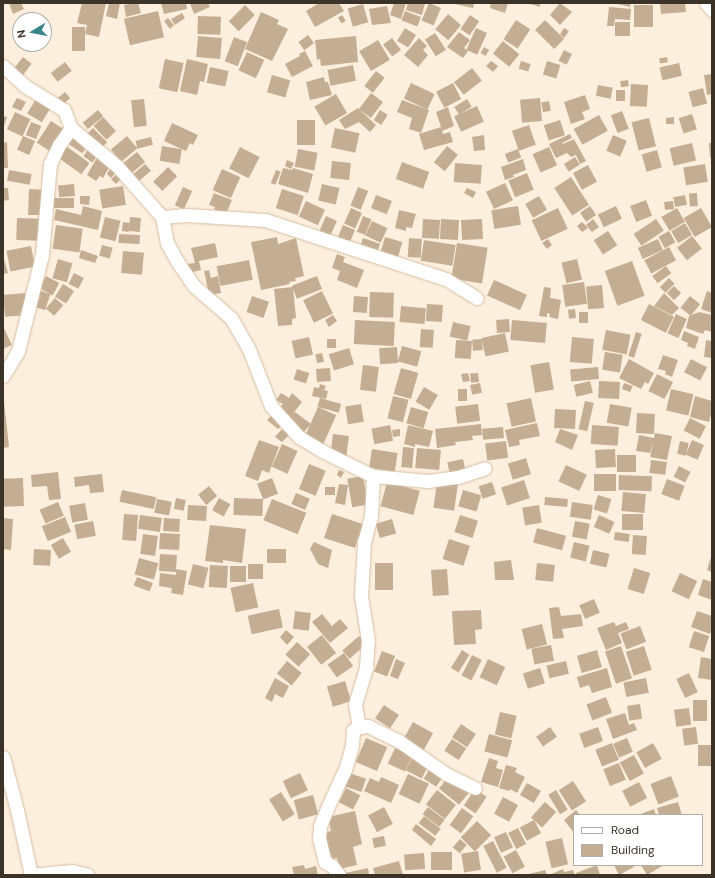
<!DOCTYPE html>
<style>
body{margin:0}
#map{position:relative;width:715px;height:878px;overflow:hidden;background:#fdefde;font-family:"DM Sans",sans-serif}
div>[style]{position:absolute}
[style*='--x']{left:calc(var(--x)*1px);top:calc(var(--y)*1px);width:calc(var(--w)*1px);rotate:calc(var(--a)*1deg)}
.building>*{inset:0;background:#c4ae93;transform-origin:0 0}
.roads{filter:drop-shadow(0 0 1px #d4bea3) drop-shadow(0 0 1px #d4bea3)}
.street>*{height:13px;margin:-6.5px;padding:0 6.5px;transform-origin:6.5px;border-radius:6.5px;background:#fff}
span{translate:-50% -50%;white-space:nowrap;text-align:center;line-height:1.15;-webkit-text-stroke:3.5px #fff;paint-order:stroke}
.frame{position:absolute;inset:0;border:4px solid #3c3328;pointer-events:none}
.legend{position:absolute;left:573px;top:814px;width:130px;height:52px;box-sizing:border-box;background:#fff;border:1px solid #b1ada9;margin:0;padding:5px 7px;list-style:none;font-size:12px;color:#3c3328}
.legend li{display:flex;align-items:center;gap:8px;height:20px}
.legend b{width:20px;border:1px solid #b1ada9}
.north{position:absolute;left:12px;top:12px;width:40px;height:40px;box-sizing:border-box;background:#fff;border:1px solid #b1ada9;border-radius:50%;rotate:260deg;font-size:11px;font-weight:700;line-height:16px;text-align:center;color:#3c3328}
.north::after{content:'';display:block;margin:auto;width:14px;height:18px;background:#3c848b;clip-path:polygon(50% 0,100% 100%,50% 72%,0 100%)}
</style>
<div id="map">
<div class="building">
<i style="clip-path:polygon(9px 3px,21px 3px,24px 9px,13px 14px)"></i>
<i style="clip-path:polygon(82px 3px,106px 3px,99px 37px,85px 34px,87px 25px,77px 23px)"></i>
<i style="clip-path:polygon(109px 3px,120px 3px,117px 19px,106px 16px)"></i>
<i style="clip-path:polygon(134px 3px,138px 3px,141px 13px,126px 17px,124px 5px)"></i>
<i style="clip-path:polygon(161px 3px,186px 3px,187px 9px,164px 14px)"></i>
<i style="clip-path:polygon(190px 3px,208px 3px,210px 7px,194px 14px)"></i>
<i style="clip-path:polygon(319px 3px,339px 3px,344px 11px,315px 27px,306px 11px)"></i>
<i style="clip-path:polygon(394px 3px,406px 3px,401px 19px,390px 15px)"></i>
<i style="clip-path:polygon(408px 3px,425px 3px,422px 15px,406px 10px)"></i>
<i style="left:429px;top:3px;width:13px;height:19px;rotate:23deg"></i>
<i style="clip-path:polygon(450px 3px,474px 3px,473px 8px)"></i>
<i style="clip-path:polygon(491px 3px,508px 3px,505px 13px,490px 8px)"></i>
<i style="clip-path:polygon(527px 3px,540px 3px,540px 7px)"></i>
<i style="clip-path:polygon(560px 3px,572px 12px,560px 25px,550px 15px)"></i>
<i style="clip-path:polygon(613px 3px,631px 3px,630px 7px)"></i>
<i style="clip-path:polygon(660px 3px,685px 3px,686px 12px,661px 14px)"></i>
<i style="left:363px;top:4px;width:19px;height:16px;rotate:74deg"></i>
<i style="left:245px;top:5px;width:14px;height:23px;rotate:45deg"></i>
<i style="left:634px;top:5px;width:19px;height:22px"></i>
<i style="clip-path:polygon(387px 6px,391px 23px,372px 25px,369px 9px)"></i>
<i style="clip-path:polygon(609px 7px,631px 9px,630px 20px,615px 19px,614px 26px,607px 26px)"></i>
<i style="left:158px;top:11px;width:27px;height:35px;rotate:77deg"></i>
<i style="left:405px;top:11px;width:17px;height:10px;rotate:21deg"></i>
<i style="clip-path:polygon(261px 12px,279px 20px,277px 24px,288px 29px,272px 61px,245px 49px)"></i>
<i style="clip-path:polygon(182px 13px,185px 18px,175px 25px,171px 19px)"></i>
<i style="left:448px;top:14px;width:17px;height:20px;rotate:40deg"></i>
<i style="left:342px;top:15px;width:7px;height:5px;rotate:56deg"></i>
<i style="left:470px;top:15px;width:11px;height:17px;rotate:34deg"></i>
<i style="left:198px;top:16px;width:23px;height:18px;rotate:2deg"></i>
<i style="clip-path:polygon(168px 18px,174px 25px,170px 29px,164px 21px)"></i>
<i style="left:516px;top:20px;width:17px;height:23px;rotate:33deg"></i>
<i style="left:545px;top:20px;width:27px;height:14px;rotate:45deg"></i>
<i style="left:615px;top:22px;width:15px;height:14px"></i>
<i style="left:72px;top:27px;width:13px;height:24px"></i>
<i style="left:405px;top:28px;width:13px;height:15px;rotate:32deg"></i>
<i style="left:476px;top:28px;width:12px;height:24px;rotate:24deg"></i>
<i style="clip-path:polygon(564px 28px,569px 31px,564px 38px,560px 34px)"></i>
<i style="clip-path:polygon(459px 32px,470px 40px,464px 48px,468px 51px,463px 58px,447px 47px)"></i>
<i style="left:435px;top:33px;width:20px;height:12px;rotate:57deg"></i>
<i style="left:308px;top:35px;width:10px;height:12px;rotate:53deg"></i>
<i style="left:198px;top:36px;width:24px;height:21px;rotate:5deg"></i>
<i style="clip-path:polygon(356px 36px,358px 62px,321px 66px,320px 59px,317px 60px,315px 40px)"></i>
<i style="left:234px;top:37px;width:14px;height:26px;rotate:21deg"></i>
<i style="left:392px;top:38px;width:15px;height:11px;rotate:53deg"></i>
<i style="clip-path:polygon(419px 38px,427px 46px,423px 50px,428px 55px,418px 67px,404px 55px)"></i>
<i style="left:378px;top:40px;width:23px;height:22px;rotate:59deg"></i>
<i style="left:503px;top:41px;width:21px;height:16px;rotate:39deg"></i>
<i style="left:484px;top:47px;width:6px;height:7px;rotate:31deg"></i>
<i style="left:564px;top:50px;width:9px;height:12px;rotate:27deg"></i>
<i style="clip-path:polygon(305px 51px,313px 66px,292px 77px,285px 64px,300px 56px,299px 54px)"></i>
<i style="left:247px;top:52px;width:19px;height:20px;rotate:25deg"></i>
<i style="left:23px;top:57px;width:11px;height:16px;rotate:38deg"></i>
<i style="left:667px;top:57px;width:5px;height:8px;rotate:79deg"></i>
<i style="left:165px;top:59px;width:19px;height:30px;rotate:12deg"></i>
<i style="clip-path:polygon(187px 59px,208px 64px,204px 82px,200px 81px,197px 95px,180px 91px)"></i>
<i style="clip-path:polygon(491px 61px,498px 66px,493px 72px,486px 66px)"></i>
<i style="left:521px;top:61px;width:10px;height:8px;rotate:17deg"></i>
<i style="left:547px;top:61px;width:14px;height:14px;rotate:17deg"></i>
<i style="left:65px;top:62px;width:11px;height:18px;rotate:52deg"></i>
<i style="left:679px;top:63px;width:13px;height:20px;rotate:77deg"></i>
<i style="left:353px;top:65px;width:16px;height:26px;rotate:79deg"></i>
<i style="left:210px;top:67px;width:19px;height:16px;rotate:12deg"></i>
<i style="left:472px;top:68px;width:16px;height:23px;rotate:52deg"></i>
<i style="left:376px;top:71px;width:11px;height:19px;rotate:38deg"></i>
<i style="clip-path:polygon(712px 74px,712px 94px,707px 95px,704px 75px)"></i>
<i style="left:272px;top:75px;width:19px;height:18px;rotate:16deg"></i>
<i style="clip-path:polygon(324px 77px,325px 82px,328px 82px,332px 95px,310px 100px,306px 82px)"></i>
<i style="left:628px;top:80px;width:6px;height:8px;rotate:81deg"></i>
<i style="left:411px;top:83px;width:26px;height:17px;rotate:25deg"></i>
<i style="left:453px;top:83px;width:18px;height:19px;rotate:63deg"></i>
<i style="left:631px;top:84px;width:17px;height:22px;rotate:3deg"></i>
<i style="left:598px;top:85px;width:15px;height:11px;rotate:11deg"></i>
<i style="left:703px;top:88px;width:16px;height:15px;rotate:75deg"></i>
<i style="left:616px;top:90px;width:9px;height:11px"></i>
<i style="left:65px;top:92px;width:8px;height:9px;rotate:50deg"></i>
<i style="left:371px;top:93px;width:15px;height:20px;rotate:37deg"></i>
<i style="left:336px;top:94px;width:22px;height:25px;rotate:60deg"></i>
<i style="clip-path:polygon(585px 95px,590px 109px,582px 112px,585px 119px,571px 124px,564px 102px)"></i>
<i style="clip-path:polygon(17px 98px,26px 102px,21px 111px,12px 107px)"></i>
<i style="left:540px;top:98px;width:23px;height:20px;rotate:85deg"></i>
<i style="left:36px;top:99px;width:17px;height:17px;rotate:31deg"></i>
<i style="left:144px;top:99px;width:27px;height:13px;rotate:84deg"></i>
<i style="left:467px;top:99px;width:9px;height:15px;rotate:58deg"></i>
<i style="clip-path:polygon(402px 100px,429px 110px,421px 133px,409px 129px,412px 118px,397px 112px)"></i>
<i style="left:549px;top:101px;width:10px;height:8px;rotate:79deg"></i>
<i style="left:477px;top:106px;width:17px;height:25px;rotate:66deg"></i>
<i style="clip-path:polygon(448px 107px,454px 126px,442px 131px,443px 134px,450px 132px,453px 142px,424px 150px,419px 134px,441px 127px,436px 112px)"></i>
<i style="clip-path:polygon(358px 108px,376px 125px,370px 132px,359px 122px,345px 129px,339px 120px)"></i>
<i style="left:98px;top:110px;width:8px;height:20px;rotate:50deg"></i>
<i style="left:380px;top:110px;width:9px;height:12px;rotate:32deg"></i>
<i style="left:622px;top:111px;width:19px;height:12px;rotate:69deg"></i>
<i style="left:15px;top:112px;width:17px;height:19px;rotate:25deg"></i>
<i style="left:692px;top:114px;width:16px;height:14px;rotate:72deg"></i>
<i style="left:599px;top:115px;width:18px;height:29px;rotate:61deg"></i>
<i style="clip-path:polygon(3px 116px,7px 117px,3px 129px)"></i>
<i style="left:103px;top:117px;width:19px;height:13px;rotate:47deg"></i>
<i style="clip-path:polygon(674px 117px,674px 124px,666px 124px,666px 118px)"></i>
<i style="left:649px;top:118px;width:29px;height:18px;rotate:76deg"></i>
<i style="left:297px;top:120px;width:18px;height:25px"></i>
<i style="left:560px;top:120px;width:16px;height:17px;rotate:72deg"></i>
<i style="left:51px;top:121px;width:17px;height:26px;rotate:33deg"></i>
<i style="left:31px;top:122px;width:11px;height:14px;rotate:22deg"></i>
<i style="clip-path:polygon(172px 123px,198px 135px,193px 145px,190px 143px,186px 151px,164px 141px)"></i>
<i style="left:529px;top:125px;width:21px;height:18px;rotate:71deg"></i>
<i style="left:93px;top:128px;width:20px;height:8px;rotate:45deg"></i>
<i style="left:335px;top:128px;width:25px;height:20px;rotate:12deg"></i>
<i style="clip-path:polygon(570px 134px,572px 138px,562px 143px,563px 144px,574px 139px,586px 161px,580px 164px,576px 155px,571px 157px,567px 153px,556px 158px,549px 144px)"></i>
<i style="left:73px;top:135px;width:18px;height:10px;rotate:34deg"></i>
<i style="clip-path:polygon(484px 135px,485px 150px,474px 151px,472px 137px)"></i>
<i style="left:613px;top:135px;width:15px;height:17px;rotate:23deg"></i>
<i style="left:23px;top:136px;width:13px;height:15px;rotate:23deg"></i>
<i style="left:127px;top:136px;width:16px;height:21px;rotate:50deg"></i>
<i style="left:151px;top:137px;width:8px;height:16px;rotate:76deg"></i>
<i style="clip-path:polygon(7px 142px,8px 168px,3px 168px,3px 143px)"></i>
<i style="left:692px;top:143px;width:18px;height:23px;rotate:77deg"></i>
<i style="clip-path:polygon(709px 143px,712px 143px,712px 158px,710px 158px)"></i>
<i style="left:66px;top:146px;width:29px;height:14px;rotate:36deg"></i>
<i style="left:162px;top:146px;width:20px;height:15px;rotate:9deg"></i>
<i style="left:447px;top:146px;width:14px;height:21px;rotate:39deg"></i>
<i style="left:240px;top:147px;width:22px;height:24px;rotate:27deg"></i>
<i style="left:549px;top:147px;width:20px;height:18px;rotate:66deg"></i>
<i style="left:89px;top:148px;width:11px;height:10px;rotate:34deg"></i>
<i style="left:298px;top:149px;width:20px;height:18px;rotate:11deg"></i>
<i style="left:518px;top:149px;width:9px;height:14px;rotate:69deg"></i>
<i style="left:657px;top:150px;width:18px;height:16px;rotate:74deg"></i>
<i style="left:137px;top:152px;width:13px;height:20px;rotate:51deg"></i>
<i style="clip-path:polygon(98px 156px,111px 164px,103px 178px,100px 176px,96px 181px,87px 175px)"></i>
<i style="left:575px;top:157px;width:9px;height:13px;rotate:58deg"></i>
<i style="clip-path:polygon(523px 159px,526px 170px,513px 175px,514px 177px,505px 180px,501px 167px)"></i>
<i style="clip-path:polygon(287px 160px,294px 163px,291px 169px,285px 166px)"></i>
<i style="left:332px;top:161px;width:19px;height:17px;rotate:6deg"></i>
<i style="left:402px;top:162px;width:29px;height:18px;rotate:20deg"></i>
<i style="left:455px;top:163px;width:27px;height:19px;rotate:4deg"></i>
<i style="left:145px;top:164px;width:9px;height:18px;rotate:49deg"></i>
<i style="left:705px;top:164px;width:18px;height:22px;rotate:81deg"></i>
<i style="left:588px;top:165px;width:19px;height:17px;rotate:62deg"></i>
<i style="clip-path:polygon(112px 166px,117px 171px,111px 178px,107px 174px)"></i>
<i style="left:168px;top:167px;width:13px;height:21px;rotate:45deg"></i>
<i style="clip-path:polygon(283px 168px,292px 170px,293px 168px,313px 174px,308px 193px,278px 184px)"></i>
<i style="left:222px;top:169px;width:20px;height:23px;rotate:24deg"></i>
<i style="left:9px;top:170px;width:23px;height:11px;rotate:10deg"></i>
<i style="left:276px;top:170px;width:5px;height:14px;rotate:22deg"></i>
<i style="left:527px;top:173px;width:18px;height:20px;rotate:68deg"></i>
<i style="clip-path:polygon(117px 174px,121px 179px,116px 184px,111px 179px)"></i>
<i style="left:571px;top:177px;width:33px;height:20px;rotate:57deg"></i>
<i style="left:505px;top:183px;width:19px;height:21px;rotate:65deg"></i>
<i style="left:74px;top:184px;width:12px;height:16px;rotate:85deg"></i>
<i style="left:322px;top:184px;width:18px;height:17px;rotate:13deg"></i>
<i style="left:123px;top:186px;width:19px;height:24px;rotate:81deg"></i>
<i style="left:183px;top:187px;width:10px;height:20px;rotate:24deg"></i>
<i style="left:358px;top:187px;width:11px;height:20px;rotate:22deg"></i>
<i style="clip-path:polygon(3px 188px,8px 188px,9px 200px,3px 201px)"></i>
<i style="clip-path:polygon(467px 188px,476px 192px,473px 198px,464px 193px)"></i>
<i style="clip-path:polygon(29px 189px,46px 190px,39px 217px,39px 215px,28px 215px)"></i>
<i style="left:282px;top:189px;width:23px;height:20px;rotate:18deg"></i>
<i style="clip-path:polygon(214px 193px,232px 200px,226px 214px,214px 209px,215px 207px,209px 205px)"></i>
<i style="left:697px;top:193px;width:13px;height:8px;rotate:86deg"></i>
<i style="left:376px;top:195px;width:17px;height:14px;rotate:21deg"></i>
<i style="left:685px;top:195px;width:10px;height:12px;rotate:79deg"></i>
<i style="clip-path:polygon(80px 196px,90px 196px,89px 205px,80px 204px)"></i>
<i style="left:539px;top:196px;width:16px;height:16px;rotate:60deg"></i>
<i style="left:51px;top:198px;width:23px;height:10px"></i>
<i style="left:646px;top:200px;width:17px;height:17px;rotate:69deg"></i>
<i style="left:306px;top:201px;width:21px;height:17px;rotate:25deg"></i>
<i style="left:673px;top:201px;width:8px;height:9px;rotate:83deg"></i>
<i style="clip-path:polygon(83px 206px,102px 211px,98px 230px,54px 220px,56px 209px,81px 215px)"></i>
<i style="left:518px;top:206px;width:19px;height:27px;rotate:81deg"></i>
<i style="left:590px;top:206px;width:11px;height:12px;rotate:56deg"></i>
<i style="left:616px;top:206px;width:14px;height:20px;rotate:65deg"></i>
<i style="left:351px;top:208px;width:12px;height:17px;rotate:24deg"></i>
<i style="left:558px;top:208px;width:23px;height:29px;rotate:65deg"></i>
<i style="left:677px;top:208px;width:16px;height:18px;rotate:60deg"></i>
<i style="left:701px;top:208px;width:22px;height:20px;rotate:60deg"></i>
<i style="clip-path:polygon(399px 210px,416px 214px,412px 228px,406px 227px,406px 231px,395px 228px)"></i>
<i style="left:326px;top:216px;width:12px;height:18px;rotate:24deg"></i>
<i style="left:363px;top:216px;width:9px;height:17px;rotate:21deg"></i>
<i style="left:105px;top:217px;width:16px;height:21px;rotate:14deg"></i>
<i style="left:130px;top:217px;width:11px;height:14px;rotate:5deg"></i>
<i style="left:17px;top:218px;width:24px;height:22px;rotate:2deg"></i>
<i style="left:423px;top:219px;width:17px;height:19px;rotate:3deg"></i>
<i style="left:441px;top:219px;width:18px;height:20px;rotate:3deg"></i>
<i style="left:482px;top:219px;width:20px;height:21px;rotate:87deg"></i>
<i style="clip-path:polygon(593px 219px,599px 227px,592px 232px,586px 225px)"></i>
<i style="left:656px;top:219px;width:14px;height:27px;rotate:56deg"></i>
<i style="left:372px;top:221px;width:17px;height:16px;rotate:25deg"></i>
<i style="left:123px;top:222px;width:7px;height:9px;rotate:8deg"></i>
<i style="clip-path:polygon(582px 222px,588px 228px,582px 232px,577px 226px)"></i>
<i style="left:685px;top:223px;width:14px;height:16px;rotate:60deg"></i>
<i style="left:56px;top:225px;width:27px;height:24px;rotate:8deg"></i>
<i style="left:343px;top:225px;width:13px;height:16px;rotate:23deg"></i>
<i style="left:608px;top:231px;width:17px;height:17px;rotate:57deg"></i>
<i style="left:669px;top:231px;width:13px;height:12px;rotate:61deg"></i>
<i style="left:119px;top:234px;width:21px;height:9px;rotate:3deg"></i>
<i style="left:692px;top:236px;width:16px;height:19px;rotate:52deg"></i>
<i style="clip-path:polygon(277px 237px,278px 244px,296px 238px,304px 276px,295px 278px,296px 281px,289px 282px,290px 284px,261px 290px,251px 242px)"></i>
<i style="left:385px;top:237px;width:18px;height:20px;rotate:16deg"></i>
<i style="left:363px;top:238px;width:18px;height:11px;rotate:19deg"></i>
<i style="left:409px;top:238px;width:13px;height:19px;rotate:4deg"></i>
<i style="clip-path:polygon(548px 239px,552px 245px,547px 249px,542px 243px)"></i>
<i style="left:658px;top:239px;width:12px;height:22px;rotate:66deg"></i>
<i style="left:424px;top:240px;width:32px;height:21px;rotate:9deg"></i>
<i style="clip-path:polygon(215px 243px,218px 257px,199px 261px,201px 270px,189px 273px,187px 264px,195px 263px,191px 248px)"></i>
<i style="left:457px;top:243px;width:31px;height:36px;rotate:9deg"></i>
<i style="left:102px;top:245px;width:11px;height:11px;rotate:15deg"></i>
<i style="left:31px;top:246px;width:21px;height:25px;rotate:79deg"></i>
<i style="left:669px;top:247px;width:15px;height:28px;rotate:62deg"></i>
<i style="clip-path:polygon(81px 250px,98px 256px,95px 263px,79px 258px)"></i>
<i style="left:123px;top:251px;width:21px;height:22px;rotate:5deg"></i>
<i style="clip-path:polygon(337px 254px,345px 257px,343px 262px,364px 270px,357px 288px,337px 280px,340px 271px,332px 268px)"></i>
<i style="clip-path:polygon(3px 256px,8px 273px,3px 274px)"></i>
<i style="left:58px;top:259px;width:15px;height:20px;rotate:16deg"></i>
<i style="left:577px;top:259px;width:21px;height:16px;rotate:76deg"></i>
<i style="left:249px;top:260px;width:20px;height:33px;rotate:79deg"></i>
<i style="left:632px;top:261px;width:37px;height:29px;rotate:70deg"></i>
<i style="left:666px;top:266px;width:9px;height:17px;rotate:54deg"></i>
<i style="clip-path:polygon(209px 270px,211px 278px,218px 276px,221px 293px,209px 295px,204px 271px)"></i>
<i style="left:74px;top:273px;width:11px;height:12px;rotate:27deg"></i>
<i style="left:46px;top:276px;width:15px;height:14px;rotate:28deg"></i>
<i style="left:317px;top:276px;width:14px;height:27px;rotate:69deg"></i>
<i style="left:669px;top:278px;width:8px;height:13px;rotate:45deg"></i>
<i style="left:494px;top:280px;width:36px;height:17px;rotate:24deg"></i>
<i style="left:584px;top:282px;width:22px;height:22px;rotate:82deg"></i>
<i style="left:63px;top:284px;width:13px;height:15px;rotate:32deg"></i>
<i style="left:602px;top:285px;width:23px;height:16px;rotate:85deg"></i>
<i style="left:674px;top:286px;width:10px;height:10px;rotate:45deg"></i>
<i style="clip-path:polygon(293px 287px,296px 318px,292px 319px,292px 325px,278px 326px,274px 289px)"></i>
<i style="clip-path:polygon(544px 287px,551px 288px,550px 298px,561px 300px,558px 319px,549px 317px,550px 314px,547px 313px,547px 317px,539px 316px)"></i>
<i style="left:38px;top:290px;width:13px;height:17px;rotate:18deg"></i>
<i style="left:322px;top:291px;width:25px;height:21px;rotate:64deg"></i>
<i style="clip-path:polygon(707px 291px,712px 293px,712px 313px,701px 309px)"></i>
<i style="left:370px;top:292px;width:24px;height:25px;rotate:2deg"></i>
<i style="left:25px;top:293px;width:22px;height:22px;rotate:85deg"></i>
<i style="clip-path:polygon(664px 293px,679px 308px,672px 315px,654px 306px)"></i>
<i style="left:252px;top:296px;width:18px;height:17px;rotate:19deg"></i>
<i style="left:354px;top:296px;width:14px;height:16px;rotate:4deg"></i>
<i style="left:690px;top:296px;width:13px;height:15px;rotate:39deg"></i>
<i style="left:55px;top:298px;width:11px;height:14px;rotate:41deg"></i>
<i style="left:427px;top:304px;width:16px;height:17px;rotate:4deg"></i>
<i style="left:649px;top:304px;width:28px;height:18px;rotate:27deg"></i>
<i style="left:401px;top:306px;width:25px;height:16px;rotate:5deg"></i>
<i style="left:575px;top:309px;width:9px;height:7px;rotate:84deg"></i>
<i style="left:579px;top:312px;width:9px;height:11px"></i>
<i style="clip-path:polygon(699px 312px,712px 315px,712px 332px,705px 330px,703px 334px,686px 328px,689px 316px)"></i>
<i style="left:676px;top:314px;width:12px;height:21px;rotate:24deg"></i>
<i style="clip-path:polygon(333px 315px,337px 321px,329px 327px,325px 320px)"></i>
<i style="left:509px;top:319px;width:13px;height:13px;rotate:86deg"></i>
<i style="left:355px;top:320px;width:40px;height:24px;rotate:3deg"></i>
<i style="left:512px;top:320px;width:35px;height:20px;rotate:5deg"></i>
<i style="left:453px;top:322px;width:18px;height:15px;rotate:13deg"></i>
<i style="clip-path:polygon(3px 326px,12px 345px,3px 349px)"></i>
<i style="left:421px;top:329px;width:13px;height:18px;rotate:4deg"></i>
<i style="left:606px;top:330px;width:25px;height:20px;rotate:11deg"></i>
<i style="clip-path:polygon(684px 331px,699px 337px,695px 349px,687px 346px,688px 343px,681px 340px)"></i>
<i style="left:636px;top:332px;width:6px;height:25px;rotate:18deg"></i>
<i style="left:505px;top:333px;width:19px;height:24px;rotate:78deg"></i>
<i style="left:309px;top:337px;width:18px;height:18px;rotate:77deg"></i>
<i style="left:572px;top:337px;width:22px;height:25px;rotate:5deg"></i>
<i style="left:327px;top:339px;width:9px;height:9px"></i>
<i style="left:482px;top:339px;width:11px;height:10px;rotate:85deg"></i>
<i style="left:456px;top:340px;width:16px;height:18px;rotate:4deg"></i>
<i style="clip-path:polygon(706px 340px,712px 341px,712px 358px,704px 357px)"></i>
<i style="left:402px;top:346px;width:20px;height:16px;rotate:15deg"></i>
<i style="left:397px;top:347px;width:16px;height:18px;rotate:86deg"></i>
<i style="left:349px;top:348px;width:17px;height:21px;rotate:73deg"></i>
<i style="left:605px;top:352px;width:18px;height:18px;rotate:9deg"></i>
<i style="left:322px;top:353px;width:9px;height:7px;rotate:77deg"></i>
<i style="clip-path:polygon(663px 355px,678px 360px,672px 377px,665px 374px,666px 371px,658px 369px)"></i>
<i style="clip-path:polygon(629px 359px,654px 373px,648px 384px,645px 382px,641px 389px,619px 378px)"></i>
<i style="left:691px;top:359px;width:18px;height:15px;rotate:27deg"></i>
<i style="left:549px;top:362px;width:28px;height:19px;rotate:80deg"></i>
<i style="left:363px;top:365px;width:16px;height:25px;rotate:7deg"></i>
<i style="left:598px;top:367px;width:12px;height:28px;rotate:85deg"></i>
<i style="left:330px;top:368px;width:13px;height:14px;rotate:86deg"></i>
<i style="left:401px;top:368px;width:18px;height:27px;rotate:16deg"></i>
<i style="left:297px;top:369px;width:13px;height:11px;rotate:18deg"></i>
<i style="clip-path:polygon(468px 373px,470px 381px,463px 382px,461px 374px)"></i>
<i style="left:478px;top:373px;width:9px;height:8px;rotate:84deg"></i>
<i style="left:657px;top:374px;width:18px;height:19px;rotate:27deg"></i>
<i style="left:590px;top:381px;width:12px;height:17px;rotate:76deg"></i>
<i style="left:599px;top:381px;width:21px;height:17px;rotate:3deg"></i>
<i style="left:480px;top:383px;width:10px;height:10px;rotate:79deg"></i>
<i style="clip-path:polygon(624px 383px,633px 386px,630px 392px,622px 389px)"></i>
<i style="clip-path:polygon(320px 384px,326px 386px,324px 390px,328px 391px,326px 399px,312px 396px,314px 387px,319px 388px)"></i>
<i style="left:424px;top:387px;width:16px;height:17px;rotate:30deg"></i>
<i style="left:458px;top:389px;width:9px;height:12px"></i>
<i style="left:671px;top:389px;width:23px;height:22px;rotate:13deg"></i>
<i style="clip-path:polygon(281px 393px,289px 398px,292px 393px,302px 402px,292px 415px,295px 412px,311px 424px,303px 433px,278px 410px,283px 404px,276px 400px)"></i>
<i style="left:393px;top:396px;width:16px;height:23px;rotate:14deg"></i>
<i style="clip-path:polygon(695px 396px,712px 401px,712px 411px,709px 422px,690px 417px)"></i>
<i style="left:320px;top:398px;width:22px;height:9px;rotate:16deg"></i>
<i style="left:531px;top:398px;width:24px;height:25px;rotate:78deg"></i>
<i style="clip-path:polygon(3px 401px,4px 401px,9px 447px,3px 448px)"></i>
<i style="left:585px;top:401px;width:9px;height:29px;rotate:13deg"></i>
<i style="left:361px;top:404px;width:18px;height:16px;rotate:81deg"></i>
<i style="left:478px;top:404px;width:17px;height:23px;rotate:83deg"></i>
<i style="left:610px;top:404px;width:22px;height:19px;rotate:10deg"></i>
<i style="left:318px;top:407px;width:20px;height:32px;rotate:24deg"></i>
<i style="left:411px;top:407px;width:18px;height:17px;rotate:16deg"></i>
<i style="left:555px;top:409px;width:21px;height:19px;rotate:3deg"></i>
<i style="left:637px;top:413px;width:18px;height:20px;rotate:3deg"></i>
<i style="clip-path:polygon(272px 415px,282px 425px,278px 429px,267px 420px)"></i>
<i style="left:690px;top:418px;width:18px;height:14px;rotate:27deg"></i>
<i style="clip-path:polygon(537px 423px,540px 436px,519px 440px,520px 445px,509px 447px,505px 430px)"></i>
<i style="clip-path:polygon(481px 424px,482px 435px,472px 436px,473px 440px,455px 442px,456px 445px,437px 448px,435px 429px)"></i>
<i style="left:390px;top:425px;width:16px;height:19px;rotate:79deg"></i>
<i style="clip-path:polygon(408px 425px,433px 431px,429px 447px,415px 444px,415px 447px,404px 444px)"></i>
<i style="left:592px;top:425px;width:27px;height:19px;rotate:4deg"></i>
<i style="left:503px;top:427px;width:11px;height:21px;rotate:85deg"></i>
<i style="clip-path:polygon(282px 429px,289px 435px,282px 442px,275px 437px)"></i>
<i style="clip-path:polygon(400px 429px,400px 436px,393px 437px,392px 430px)"></i>
<i style="clip-path:polygon(560px 429px,578px 435px,572px 450px,555px 442px)"></i>
<i style="clip-path:polygon(655px 433px,672px 436px,667px 460px,650px 457px,653px 442px,650px 453px,636px 451px,639px 435px,654px 438px)"></i>
<i style="left:333px;top:434px;width:16px;height:20px;rotate:7deg"></i>
<i style="clip-path:polygon(259px 440px,279px 447px,269px 473px,262px 470px,258px 481px,245px 476px)"></i>
<i style="left:692px;top:440px;width:13px;height:16px;rotate:23deg"></i>
<i style="left:506px;top:441px;width:17px;height:21px;rotate:83deg"></i>
<i style="left:680px;top:441px;width:9px;height:13px;rotate:13deg"></i>
<i style="left:282px;top:444px;width:17px;height:25px;rotate:24deg"></i>
<i style="left:403px;top:447px;width:11px;height:20px;rotate:5deg"></i>
<i style="left:417px;top:448px;width:24px;height:20px;rotate:5deg"></i>
<i style="left:372px;top:449px;width:26px;height:19px;rotate:9deg"></i>
<i style="left:615px;top:449px;width:18px;height:20px;rotate:87deg"></i>
<i style="left:617px;top:455px;width:19px;height:17px"></i>
<i style="left:526px;top:458px;width:17px;height:19px;rotate:73deg"></i>
<i style="left:463px;top:459px;width:14px;height:16px;rotate:78deg"></i>
<i style="left:651px;top:460px;width:16px;height:13px;rotate:7deg"></i>
<i style="left:309px;top:464px;width:18px;height:27px;rotate:22deg"></i>
<i style="left:566px;top:465px;width:23px;height:18px;rotate:25deg"></i>
<i style="left:679px;top:466px;width:13px;height:12px;rotate:27deg"></i>
<i style="clip-path:polygon(339px 470px,344px 472px,341px 478px,337px 475px)"></i>
<i style="clip-path:polygon(58px 472px,61px 499px,49px 500px,47px 486px,32px 487px,31px 475px)"></i>
<i style="clip-path:polygon(102px 474px,104px 492px,90px 493px,89px 485px,75px 487px,74px 477px)"></i>
<i style="left:594px;top:474px;width:22px;height:17px"></i>
<i style="left:619px;top:475px;width:33px;height:15px;rotate:2deg"></i>
<i style="left:363px;top:476px;width:29px;height:16px;rotate:80deg"></i>
<i style="left:23px;top:478px;width:28px;height:20px;rotate:88deg"></i>
<i style="left:272px;top:478px;width:17px;height:16px;rotate:69deg"></i>
<i style="left:667px;top:479px;width:19px;height:16px;rotate:21deg"></i>
<i style="left:524px;top:480px;width:19px;height:24px;rotate:72deg"></i>
<i style="left:387px;top:482px;width:34px;height:25px;rotate:15deg"></i>
<i style="left:437px;top:482px;width:21px;height:26px;rotate:8deg"></i>
<i style="left:492px;top:482px;width:13px;height:14px;rotate:72deg"></i>
<i style="clip-path:polygon(339px 484px,348px 485px,345px 505px,335px 503px)"></i>
<i style="left:209px;top:486px;width:13px;height:14px;rotate:51deg"></i>
<i style="left:335px;top:487px;width:8px;height:10px;rotate:90deg"></i>
<i style="left:122px;top:490px;width:35px;height:12px;rotate:12deg"></i>
<i style="left:463px;top:490px;width:19px;height:17px;rotate:16deg"></i>
<i style="left:623px;top:492px;width:23px;height:19px;rotate:5deg"></i>
<i style="left:296px;top:493px;width:15px;height:12px;rotate:23deg"></i>
<i style="left:598px;top:495px;width:14px;height:15px;rotate:17deg"></i>
<i style="left:545px;top:497px;width:23px;height:8px;rotate:5deg"></i>
<i style="left:176px;top:498px;width:10px;height:11px;rotate:11deg"></i>
<i style="left:219px;top:498px;width:13px;height:14px;rotate:29deg"></i>
<i style="left:234px;top:498px;width:29px;height:17px;rotate:2deg"></i>
<i style="left:157px;top:499px;width:15px;height:14px;rotate:11deg"></i>
<i style="left:272px;top:499px;width:37px;height:23px;rotate:22deg"></i>
<i style="left:58px;top:502px;width:15px;height:20px;rotate:67deg"></i>
<i style="left:572px;top:502px;width:21px;height:15px;rotate:8deg"></i>
<i style="left:85px;top:503px;width:17px;height:16px;rotate:80deg"></i>
<i style="left:188px;top:505px;width:19px;height:15px;rotate:3deg"></i>
<i style="left:539px;top:505px;width:18px;height:17px;rotate:81deg"></i>
<i style="left:124px;top:514px;width:14px;height:26px;rotate:4deg"></i>
<i style="clip-path:polygon(332px 514px,366px 525px,361px 539px,358px 538px,355px 548px,324px 538px)"></i>
<i style="left:622px;top:514px;width:21px;height:16px"></i>
<i style="left:140px;top:515px;width:22px;height:14px;rotate:8deg"></i>
<i style="left:460px;top:515px;width:19px;height:18px;rotate:18deg"></i>
<i style="left:599px;top:515px;width:17px;height:13px;rotate:24deg"></i>
<i style="left:65px;top:517px;width:16px;height:25px;rotate:68deg"></i>
<i style="clip-path:polygon(3px 518px,13px 519px,11px 550px,3px 549px)"></i>
<i style="left:164px;top:518px;width:16px;height:13px;rotate:4deg"></i>
<i style="left:392px;top:519px;width:15px;height:17px;rotate:74deg"></i>
<i style="left:93px;top:521px;width:15px;height:19px;rotate:79deg"></i>
<i style="left:575px;top:521px;width:15px;height:16px;rotate:11deg"></i>
<i style="clip-path:polygon(210px 525px,246px 529px,242px 563px,223px 560px,223px 563px,205px 561px)"></i>
<i style="left:537px;top:528px;width:30px;height:15px;rotate:15deg"></i>
<i style="left:615px;top:532px;width:15px;height:8px;rotate:8deg"></i>
<i style="left:160px;top:533px;width:20px;height:16px;rotate:3deg"></i>
<i style="left:143px;top:534px;width:15px;height:20px;rotate:8deg"></i>
<i style="left:633px;top:535px;width:14px;height:19px;rotate:4deg"></i>
<i style="left:63px;top:538px;width:16px;height:14px;rotate:60deg"></i>
<i style="left:449px;top:539px;width:22px;height:21px;rotate:18deg"></i>
<i style="clip-path:polygon(314px 542px,332px 550px,328px 568px,318px 564px,310px 549px)"></i>
<i style="left:574px;top:542px;width:16px;height:16px;rotate:14deg"></i>
<i style="left:34px;top:549px;width:17px;height:16px;rotate:3deg"></i>
<i style="left:286px;top:549px;width:14px;height:19px;rotate:90deg"></i>
<i style="left:593px;top:550px;width:17px;height:14px;rotate:13deg"></i>
<i style="clip-path:polygon(160px 554px,177px 555px,176px 569px,187px 571px,183px 595px,171px 593px,172px 588px,159px 586px,160px 573px,176px 575px,176px 572px,159px 571px)"></i>
<i style="clip-path:polygon(711px 557px,712px 558px,712px 572px,707px 570px)"></i>
<i style="left:139px;top:558px;width:20px;height:17px;rotate:15deg"></i>
<i style="clip-path:polygon(511px 560px,514px 580px,495px 580px,494px 562px)"></i>
<i style="left:375px;top:563px;width:18px;height:27px"></i>
<i style="left:537px;top:563px;width:18px;height:17px;rotate:6deg"></i>
<i style="left:193px;top:564px;width:16px;height:21px;rotate:14deg"></i>
<i style="left:248px;top:564px;width:15px;height:15px"></i>
<i style="left:210px;top:565px;width:18px;height:22px;rotate:3deg"></i>
<i style="left:230px;top:566px;width:16px;height:16px"></i>
<i style="left:634px;top:568px;width:17px;height:22px;rotate:17deg"></i>
<i style="left:447px;top:569px;width:26px;height:16px;rotate:86deg"></i>
<i style="left:680px;top:573px;width:19px;height:20px;rotate:25deg"></i>
<i style="left:137px;top:577px;width:17px;height:9px;rotate:21deg"></i>
<i style="clip-path:polygon(703px 579px,712px 582px,712px 600px,698px 595px)"></i>
<i style="left:253px;top:583px;width:25px;height:23px;rotate:78deg"></i>
<i style="left:594px;top:599px;width:15px;height:16px;rotate:67deg"></i>
<i style="clip-path:polygon(559px 607px,561px 616px,581px 614px,583px 626px,562px 629px,564px 638px,553px 639px,549px 608px)"></i>
<i style="left:279px;top:609px;width:19px;height:32px;rotate:78deg"></i>
<i style="clip-path:polygon(481px 610px,482px 629px,475px 630px,476px 644px,454px 645px,452px 611px)"></i>
<i style="left:295px;top:611px;width:16px;height:18px;rotate:7deg"></i>
<i style="clip-path:polygon(697px 611px,712px 616px,712px 627px,710px 634px,691px 627px)"></i>
<i style="clip-path:polygon(322px 614px,332px 626px,340px 619px,348px 628px,330px 643px,312px 622px)"></i>
<i style="clip-path:polygon(614px 622px,616px 626px,626px 622px,629px 629px,618px 633px,622px 643px,606px 650px,597px 628px)"></i>
<i style="left:542px;top:624px;width:21px;height:21px;rotate:76deg"></i>
<i style="left:640px;top:626px;width:17px;height:21px;rotate:69deg"></i>
<i style="clip-path:polygon(286px 630px,294px 637px,287px 645px,280px 637px)"></i>
<i style="left:694px;top:631px;width:16px;height:17px;rotate:18deg"></i>
<i style="left:322px;top:635px;width:23px;height:19px;rotate:52deg"></i>
<i style="left:359px;top:636px;width:11px;height:22px;rotate:49deg"></i>
<i style="left:297px;top:642px;width:18px;height:17px;rotate:43deg"></i>
<i style="left:551px;top:645px;width:16px;height:20px;rotate:79deg"></i>
<i style="left:621px;top:646px;width:34px;height:17px;rotate:71deg"></i>
<i style="left:644px;top:646px;width:25px;height:19px;rotate:72deg"></i>
<i style="left:462px;top:650px;width:9px;height:21px;rotate:32deg"></i>
<i style="left:597px;top:650px;width:18px;height:21px;rotate:74deg"></i>
<i style="left:382px;top:651px;width:14px;height:22px;rotate:21deg"></i>
<i style="left:344px;top:653px;width:16px;height:20px;rotate:55deg"></i>
<i style="left:472px;top:655px;width:11px;height:23px;rotate:27deg"></i>
<i style="clip-path:polygon(701px 657px,712px 659px,712px 680px,698px 678px)"></i>
<i style="clip-path:polygon(396px 659px,405px 663px,398px 679px,390px 676px)"></i>
<i style="left:488px;top:659px;width:19px;height:20px;rotate:25deg"></i>
<i style="left:287px;top:661px;width:19px;height:16px;rotate:39deg"></i>
<i style="left:566px;top:661px;width:13px;height:20px;rotate:77deg"></i>
<i style="left:540px;top:668px;width:16px;height:18px;rotate:72deg"></i>
<i style="clip-path:polygon(607px 668px,612px 687px,592px 693px,589px 685px,580px 688px,577px 677px)"></i>
<i style="left:689px;top:673px;width:21px;height:14px;rotate:65deg"></i>
<i style="clip-path:polygon(275px 678px,289px 686px,283px 698px,275px 694px,272px 702px,265px 698px)"></i>
<i style="left:646px;top:678px;width:15px;height:23px;rotate:79deg"></i>
<i style="left:345px;top:681px;width:21px;height:19px;rotate:73deg"></i>
<i style="left:606px;top:697px;width:17px;height:21px;rotate:69deg"></i>
<i style="left:693px;top:700px;width:14px;height:21px"></i>
<i style="left:640px;top:704px;width:15px;height:13px;rotate:82deg"></i>
<i style="left:384px;top:705px;width:18px;height:16px;rotate:34deg"></i>
<i style="left:689px;top:708px;width:17px;height:15px;rotate:83deg"></i>
<i style="left:500px;top:712px;width:17px;height:23px;rotate:13deg"></i>
<i style="clip-path:polygon(625px 713px,629px 725px,634px 723px,637px 730px,613px 739px,606px 719px)"></i>
<i style="left:413px;top:722px;width:23px;height:19px;rotate:29deg"></i>
<i style="left:461px;top:724px;width:18px;height:16px;rotate:34deg"></i>
<i style="left:550px;top:727px;width:12px;height:17px;rotate:55deg"></i>
<i style="left:598px;top:727px;width:15px;height:20px;rotate:70deg"></i>
<i style="left:696px;top:727px;width:17px;height:14px;rotate:83deg"></i>
<i style="left:489px;top:734px;width:24px;height:18px;rotate:15deg"></i>
<i style="left:366px;top:738px;width:23px;height:26px;rotate:23deg"></i>
<i style="left:627px;top:738px;width:15px;height:15px;rotate:67deg"></i>
<i style="left:452px;top:739px;width:17px;height:14px;rotate:33deg"></i>
<i style="left:612px;top:743px;width:18px;height:18px;rotate:68deg"></i>
<i style="left:653px;top:743px;width:18px;height:19px;rotate:61deg"></i>
<i style="left:698px;top:745px;width:14px;height:21px"></i>
<i style="left:395px;top:748px;width:19px;height:17px;rotate:25deg"></i>
<i style="left:634px;top:755px;width:21px;height:16px;rotate:62deg"></i>
<i style="left:413px;top:756px;width:18px;height:16px;rotate:27deg"></i>
<i style="clip-path:polygon(489px 758px,498px 761px,496px 768px,503px 770px,498px 787px,481px 782px)"></i>
<i style="left:619px;top:763px;width:18px;height:17px;rotate:68deg"></i>
<i style="clip-path:polygon(506px 765px,517px 768px,515px 772px,525px 777px,517px 793px,510px 789px,509px 791px,499px 788px)"></i>
<i style="left:431px;top:767px;width:15px;height:14px;rotate:32deg"></i>
<i style="left:300px;top:773px;width:19px;height:19px;rotate:65deg"></i>
<i style="left:349px;top:773px;width:18px;height:14px;rotate:19deg"></i>
<i style="left:408px;top:774px;width:23px;height:22px;rotate:25deg"></i>
<i style="left:449px;top:776px;width:26px;height:16px;rotate:39deg"></i>
<i style="left:671px;top:776px;width:22px;height:22px;rotate:69deg"></i>
<i style="clip-path:polygon(381px 777px,399px 785px,391px 803px,364px 791px,370px 778px,379px 782px)"></i>
<i style="left:573px;top:781px;width:24px;height:17px;rotate:57deg"></i>
<i style="left:639px;top:782px;width:18px;height:19px;rotate:63deg"></i>
<i style="left:527px;top:783px;width:16px;height:14px;rotate:30deg"></i>
<i style="left:346px;top:788px;width:16px;height:16px;rotate:27deg"></i>
<i style="left:475px;top:789px;width:14px;height:20px;rotate:34deg"></i>
<i style="left:437px;top:790px;width:24px;height:18px;rotate:38deg"></i>
<i style="left:556px;top:790px;width:23px;height:9px;rotate:59deg"></i>
<i style="left:281px;top:792px;width:26px;height:14px;rotate:58deg"></i>
<i style="left:313px;top:795px;width:20px;height:20px;rotate:75deg"></i>
<i style="left:503px;top:797px;width:17px;height:19px;rotate:28deg"></i>
<i style="left:545px;top:802px;width:15px;height:21px;rotate:42deg"></i>
<i style="clip-path:polygon(678px 802px,682px 815px,659px 815px,657px 808px)"></i>
<i style="left:384px;top:807px;width:19px;height:18px;rotate:62deg"></i>
<i style="left:428px;top:807px;width:21px;height:9px;rotate:37deg"></i>
<i style="left:462px;top:808px;width:14px;height:21px;rotate:36deg"></i>
<i style="clip-path:polygon(654px 809px,656px 815px,638px 815px)"></i>
<i style="clip-path:polygon(576px 810px,580px 815px,574px 815px,574px 833px,564px 820px)"></i>
<i style="clip-path:polygon(355px 811px,362px 844px,353px 847px,357px 865px,339px 869px,337px 858px,328px 860px,322px 833px,331px 831px,328px 817px)"></i>
<i style="left:424px;top:816px;width:21px;height:9px;rotate:37deg"></i>
<i style="left:534px;top:820px;width:15px;height:16px;rotate:62deg"></i>
<i style="left:477px;top:821px;width:20px;height:23px;rotate:45deg"></i>
<i style="clip-path:polygon(416px 824px,436px 839px,431px 846px,412px 830px)"></i>
<i style="left:518px;top:828px;width:18px;height:11px;rotate:63deg"></i>
<i style="left:506px;top:832px;width:17px;height:13px;rotate:66deg"></i>
<i style="left:384px;top:836px;width:10px;height:12px;rotate:79deg"></i>
<i style="left:562px;top:838px;width:27px;height:17px;rotate:77deg"></i>
<i style="left:460px;top:839px;width:9px;height:11px;rotate:41deg"></i>
<i style="left:493px;top:841px;width:30px;height:11px;rotate:63deg"></i>
<i style="left:516px;top:850px;width:19px;height:14px;rotate:62deg"></i>
<i style="left:478px;top:851px;width:19px;height:17px;rotate:81deg"></i>
<i style="left:431px;top:852px;width:21px;height:18px"></i>
<i style="left:424px;top:853px;width:16px;height:20px;rotate:86deg"></i>
<i style="clip-path:polygon(399px 861px,403px 875px,375px 875px,373px 868px)"></i>
<i style="clip-path:polygon(304px 865px,305px 869px,316px 866px,318px 875px,294px 875px,292px 867px)"></i>
<i style="clip-path:polygon(597px 865px,600px 875px,577px 875px,576px 873px)"></i>
<i style="clip-path:polygon(614px 865px,632px 865px,634px 867px,619px 875px)"></i>
<i style="clip-path:polygon(641px 865px,664px 865px,647px 875px)"></i>
<i style="clip-path:polygon(368px 868px,369px 875px,346px 875px,345px 873px)"></i>
<i style="clip-path:polygon(563px 869px,564px 872px,573px 870px,575px 875px,549px 875px)"></i>
<i style="clip-path:polygon(545px 870px,547px 875px,529px 875px,529px 874px)"></i>
</div>
<div class="roads">
<div class="street">
<i style="--x:706;--y:3;--w:9;--a:49"></i>
<i style="--x:3;--y:66;--w:30;--a:42"></i>
<i style="--x:25;--y:86;--w:46;--a:31.6"></i>
<i style="--x:64;--y:110;--w:19;--a:69"></i>
<i style="--x:71;--y:128;--w:60;--a:39.6"></i>
<i style="--x:117;--y:166;--w:68;--a:48.6"></i>
<i style="--x:162;--y:217;--w:24;--a:-5"></i>
<i style="--x:186;--y:215;--w:79;--a:3.6"></i>
<i style="--x:265;--y:220;--w:190;--a:18.1"></i>
<i style="--x:446;--y:279;--w:36;--a:32"></i>
<i style="--x:162;--y:217;--w:26;--a:79"></i>
<i style="--x:167;--y:243;--w:21;--a:61"></i>
<i style="--x:177;--y:261;--w:30;--a:56"></i>
<i style="--x:194;--y:286;--w:49;--a:40.9"></i>
<i style="--x:231;--y:318;--w:34;--a:60"></i>
<i style="--x:248;--y:347;--w:63;--a:68.7"></i>
<i style="--x:271;--y:406;--w:42;--a:47.9"></i>
<i style="--x:299;--y:437;--w:27;--a:31"></i>
<i style="--x:322;--y:451;--w:57;--a:26.1"></i>
<i style="--x:373;--y:476;--w:55;--a:5.2"></i>
<i style="--x:428;--y:481;--w:30;--a:-8"></i>
<i style="--x:458;--y:477;--w:28;--a:-18"></i>
<i style="--x:3;--y:376;--w:29;--a:-59"></i>
<i style="--x:18;--y:351;--w:99;--a:-76"></i>
<i style="--x:42;--y:255;--w:91;--a:-85"></i>
<i style="--x:50;--y:164;--w:21;--a:-65"></i>
<i style="--x:59;--y:145;--w:21;--a:-55"></i>
<i style="--x:359;--y:727;--w:23;--a:-100"></i>
<i style="--x:355;--y:704;--w:39;--a:-73"></i>
<i style="--x:366;--y:667;--w:26;--a:-86"></i>
<i style="--x:368;--y:641;--w:46;--a:-98.8"></i>
<i style="--x:361;--y:596;--w:54;--a:-86.8"></i>
<i style="--x:364;--y:542;--w:27;--a:-75"></i>
<i style="--x:371;--y:516;--w:40;--a:-87.1"></i>
<i style="--x:3;--y:757;--w:55;--a:75.2"></i>
<i style="--x:17;--y:810;--w:66;--a:77.8"></i>
<i style="--x:30;--y:875;--w:42;--a:-5.4"></i>
<i style="--x:72;--y:871;--w:16;--a:14"></i>
<i style="--x:339;--y:875;--w:11;--a:-128"></i>
<i style="--x:332;--y:866;--w:8;--a:-150"></i>
<i style="--x:325;--y:862;--w:25;--a:-104"></i>
<i style="--x:319;--y:838;--w:12;--a:-85"></i>
<i style="--x:320;--y:826;--w:22;--a:-68"></i>
<i style="--x:328;--y:806;--w:40;--a:-65"></i>
<i style="--x:345;--y:770;--w:26;--a:-74"></i>
<i style="--x:352;--y:745;--w:15;--a:-86"></i>
<i style="--x:353;--y:730;--w:7;--a:-27"></i>
<i style="--x:359;--y:727;--w:9;--a:-6"></i>
<i style="--x:368;--y:726;--w:34;--a:26"></i>
<i style="--x:399;--y:741;--w:57;--a:35.1"></i>
<i style="--x:446;--y:774;--w:32;--a:26"></i>
</div>
</div>
<div class="frame"></div>
<ul class="legend">
<li><b style="height:5px;background:#fff"></b>Road</li>
<li><b style="height:11px;background:#c4ae93"></b>Building</li>
</ul>
<div class="north">N</div>
</div>
